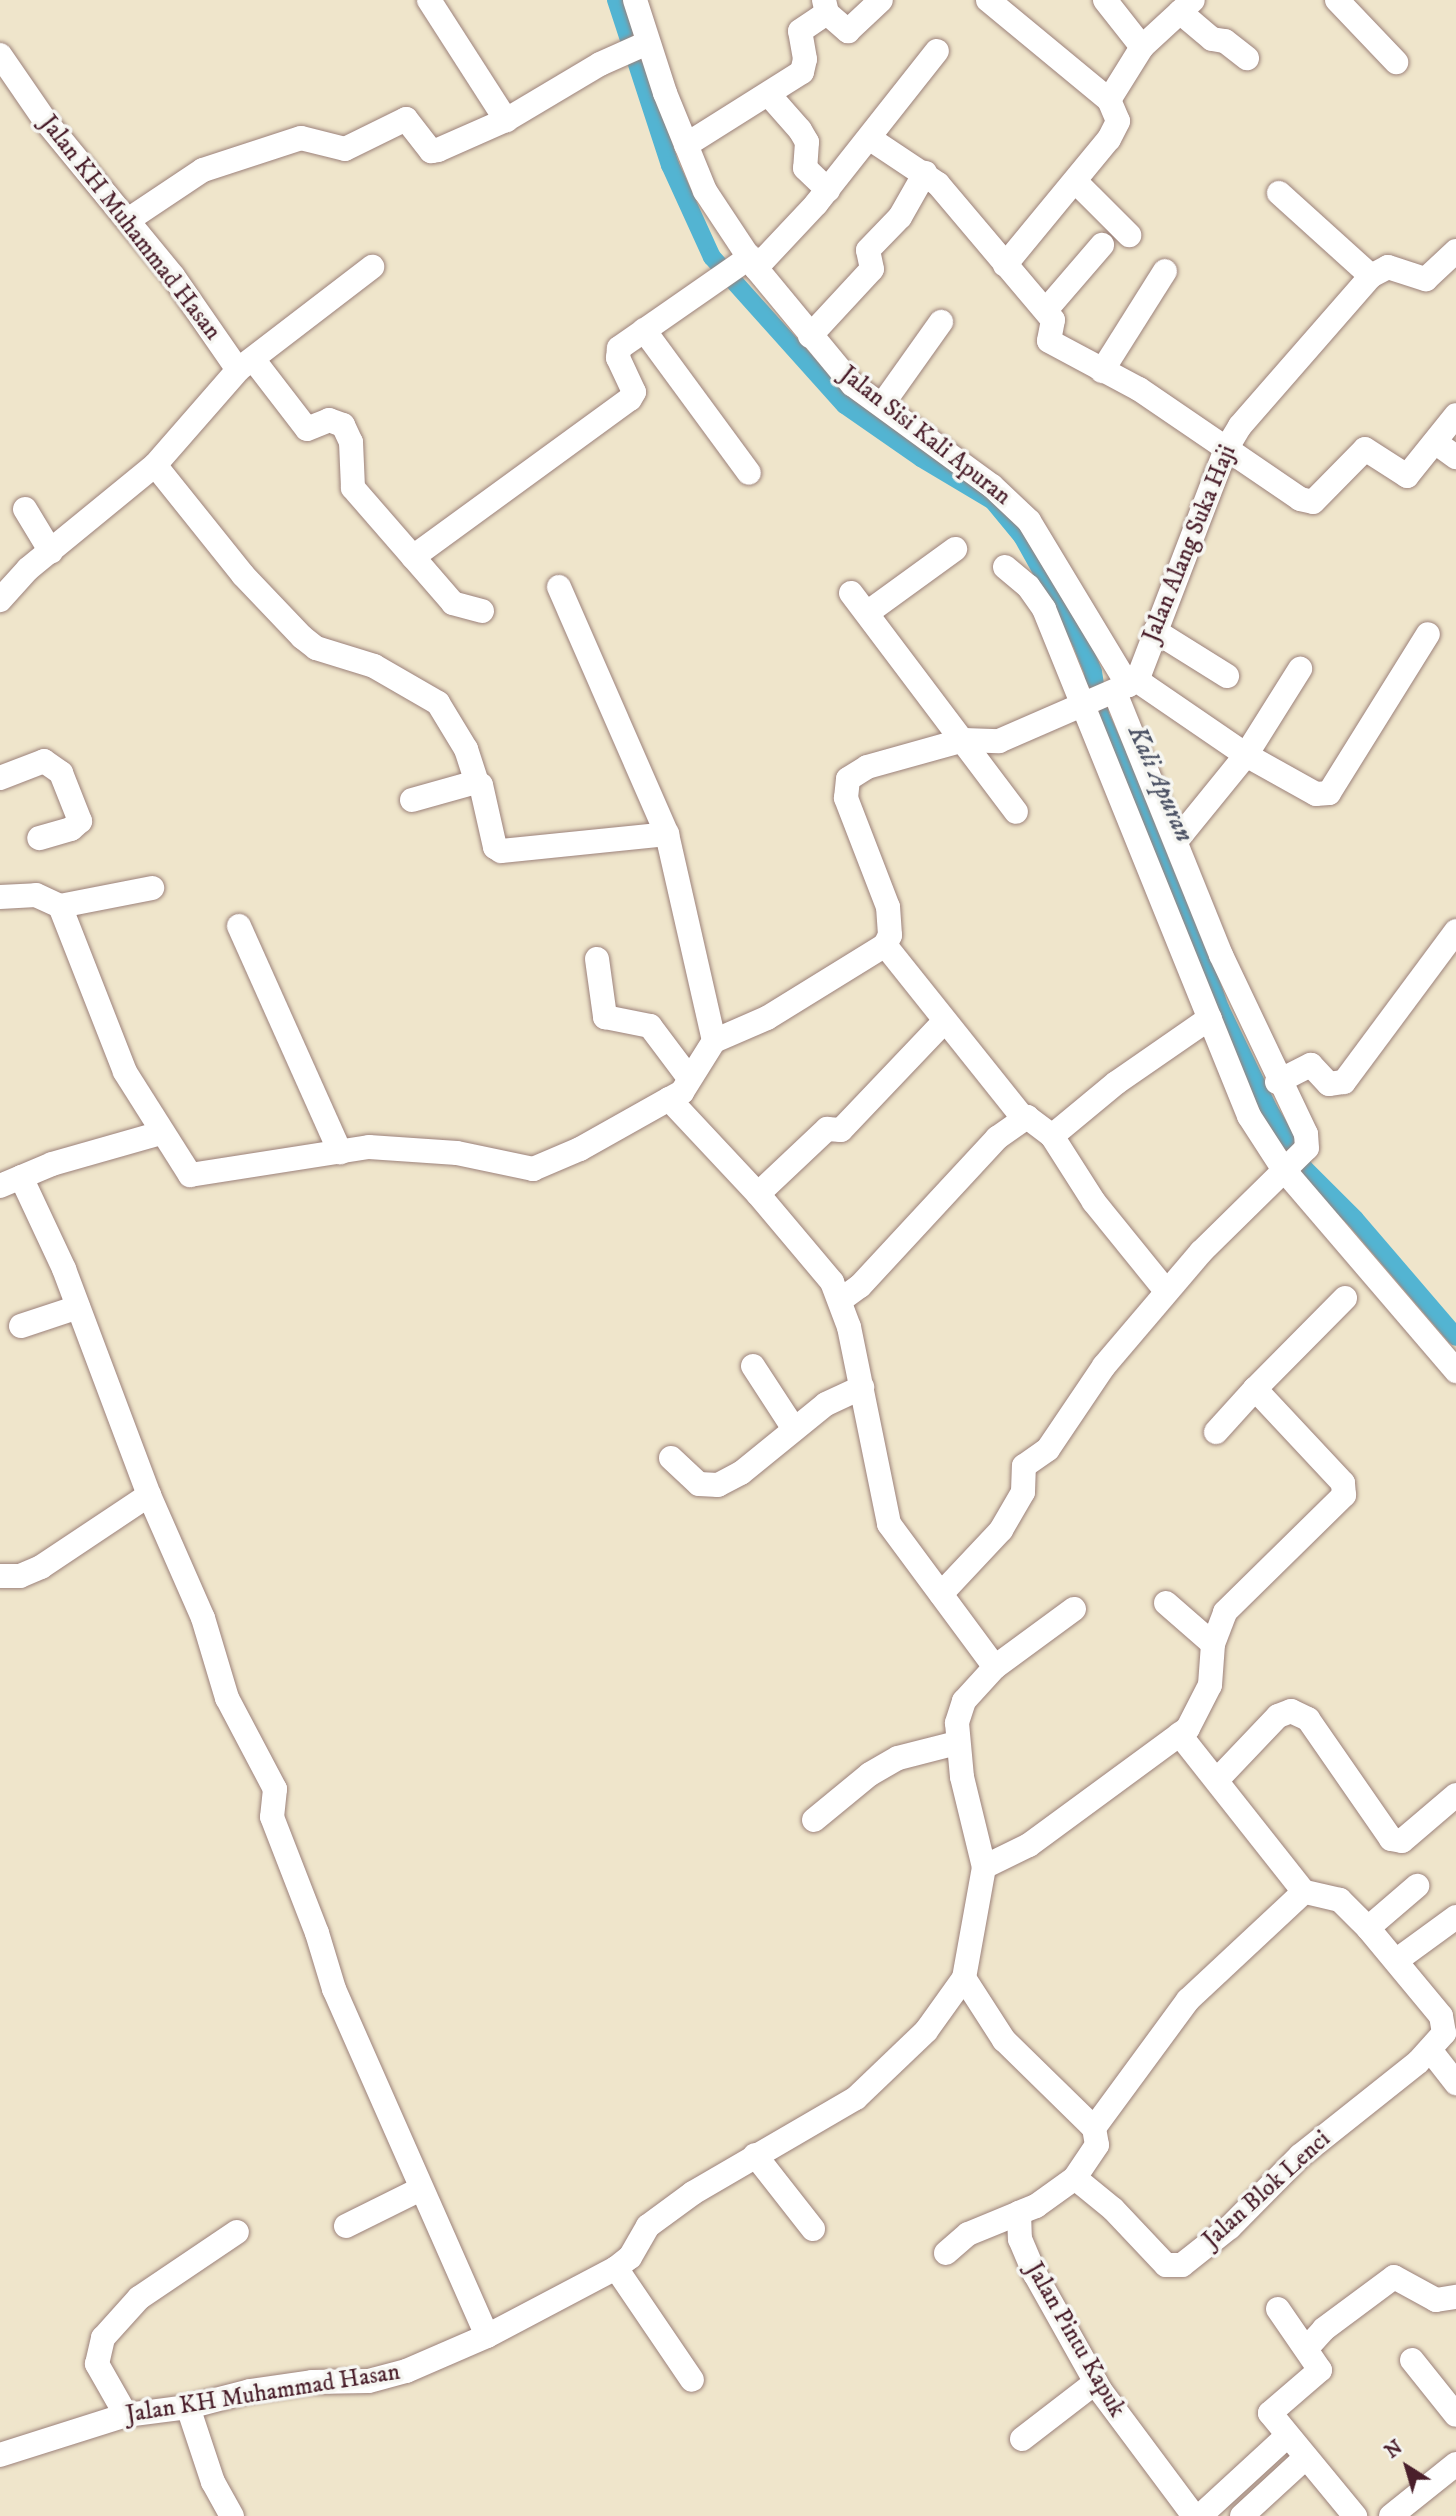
<!DOCTYPE html>
<style>
body{margin:0}
#map{position:relative;width:1456px;height:2516px;overflow:hidden;background:#efe5cb;font-family:"IM FELL DW Pica",serif}
div>[style]{position:absolute}
[style*='--x']{left:calc(var(--x)*1px);top:calc(var(--y)*1px);width:calc(var(--w)*1px);rotate:calc(var(--a)*1deg)}
.canal>*{height:18px;margin:-9px;padding:0 9px;transform-origin:9px;border-radius:9px;background:#53b4d2}
.roads{filter:drop-shadow(0 0 2px #9c827b) drop-shadow(0 0 2px #9c827b)}
.minor>*{height:24px;margin:-12px;padding:0 12px;transform-origin:12px;border-radius:12px;background:#fff}
span{translate:-50% -50%;white-space:nowrap;text-align:center;line-height:1.15;-webkit-text-stroke:7px #f6f6f2;paint-order:stroke}
.street-label{font-size:24px;color:#4a1f2b}
.water-label{font-size:26px;color:#4d5365;font-style:italic}
.north{position:absolute;left:1372px;top:2432px;width:70px;height:70px;-webkit-text-stroke:5px #f6f6f2;paint-order:stroke;rotate:323deg;font-size:19px;font-weight:700;line-height:28px;text-align:center;color:#4a1f2b}
.north::after{content:'';display:block;margin:auto;width:24px;height:32px;background:#4a1f2b;clip-path:polygon(50% 0,100% 100%,50% 72%,0 100%)}
</style>
<div id="map">
<div class="canal">
<i style="--x:616;--y:0;--w:174;--a:71.9"></i>
<i style="--x:670;--y:165;--w:101;--a:65.5"></i>
<i style="--x:712;--y:257;--w:199;--a:48.1"></i>
<i style="--x:845;--y:405;--w:93;--a:34.9"></i>
<i style="--x:921;--y:458;--w:84;--a:30.8"></i>
<i style="--x:993;--y:501;--w:45;--a:50.4"></i>
<i style="--x:1022;--y:536;--w:121;--a:60.9"></i>
<i style="--x:1081;--y:642;--w:32;--a:68"></i>
<i style="--x:1093;--y:672;--w:44;--a:80.8"></i>
<i style="--x:1100;--y:715;--w:180;--a:65.7"></i>
<i style="--x:1174;--y:879;--w:137;--a:70.4"></i>
<i style="--x:1220;--y:1008;--w:113;--a:64.3"></i>
<i style="--x:1269;--y:1110;--w:68;--a:58.9"></i>
<i style="--x:1304;--y:1168;--w:72;--a:45"></i>
<i style="--x:1355;--y:1219;--w:155;--a:49.4"></i>
</div>
<div class="roads">
<div class="minor">
<i style="--x:429;--y:0;--w:143;--a:57.3"></i>
<i style="--x:635;--y:0;--w:98;--a:72.1"></i>
<i style="--x:665;--y:93;--w:106;--a:67.8"></i>
<i style="--x:705;--y:191;--w:92;--a:56.5"></i>
<i style="--x:756;--y:268;--w:151;--a:50.4"></i>
<i style="--x:852;--y:384;--w:173;--a:36.1"></i>
<i style="--x:992;--y:486;--w:51;--a:43.4"></i>
<i style="--x:1029;--y:521;--w:192;--a:58.9"></i>
<i style="--x:988;--y:0;--w:157;--a:39.6"></i>
<i style="--x:1105;--y:0;--w:60;--a:51.8"></i>
<i style="--x:1337;--y:0;--w:86;--a:46.4"></i>
<i style="--x:1180;--y:12;--w:42;--a:40.2"></i>
<i style="--x:1212;--y:39;--w:13;--a:9"></i>
<i style="--x:1225;--y:41;--w:28;--a:38"></i>
<i style="--x:827;--y:13;--w:28;--a:41"></i>
<i style="--x:848;--y:31;--w:45;--a:-43.2"></i>
<i style="--x:0;--y:55;--w:78;--a:55.5"></i>
<i style="--x:44;--y:119;--w:203;--a:50.6"></i>
<i style="--x:173;--y:276;--w:114;--a:55.3"></i>
<i style="--x:238;--y:370;--w:126;--a:131.1"></i>
<i style="--x:155;--y:465;--w:164;--a:140.7"></i>
<i style="--x:28;--y:569;--w:42;--a:132.1"></i>
<i style="--x:770;--y:96;--w:45;--a:48.6"></i>
<i style="--x:800;--y:130;--w:14;--a:60"></i>
<i style="--x:807;--y:142;--w:26;--a:94"></i>
<i style="--x:805;--y:168;--w:32;--a:44"></i>
<i style="--x:869;--y:138;--w:83;--a:33.7"></i>
<i style="--x:938;--y:184;--w:178;--a:49.8"></i>
<i style="--x:1053;--y:320;--w:21;--a:101"></i>
<i style="--x:1049;--y:341;--w:102;--a:28.1"></i>
<i style="--x:1139;--y:389;--w:195;--a:34.3"></i>
<i style="--x:1300;--y:499;--w:13;--a:13"></i>
<i style="--x:1313;--y:502;--w:74;--a:-45.5"></i>
<i style="--x:1365;--y:449;--w:50;--a:32.7"></i>
<i style="--x:1407;--y:476;--w:78;--a:-51.2"></i>
<i style="--x:686;--y:145;--w:137;--a:-32.2"></i>
<i style="--x:802;--y:72;--w:13;--a:-77"></i>
<i style="--x:805;--y:59;--w:28;--a:-100"></i>
<i style="--x:800;--y:31;--w:32;--a:-34"></i>
<i style="--x:827;--y:13;--w:13;--a:-103"></i>
<i style="--x:1077;--y:183;--w:74;--a:45"></i>
<i style="--x:1279;--y:193;--w:124;--a:42.1"></i>
<i style="--x:128;--y:220;--w:90;--a:-33.7"></i>
<i style="--x:203;--y:170;--w:103;--a:-18.1"></i>
<i style="--x:301;--y:138;--w:45;--a:14"></i>
<i style="--x:345;--y:149;--w:68;--a:-26.2"></i>
<i style="--x:406;--y:119;--w:41;--a:52"></i>
<i style="--x:431;--y:151;--w:7;--a:-8"></i>
<i style="--x:438;--y:150;--w:74;--a:-23.8"></i>
<i style="--x:506;--y:120;--w:109;--a:-30.8"></i>
<i style="--x:600;--y:64;--w:51;--a:-24.1"></i>
<i style="--x:1005;--y:265;--w:163;--a:-50.5"></i>
<i style="--x:1109;--y:139;--w:20;--a:-63"></i>
<i style="--x:1118;--y:121;--w:23;--a:-113"></i>
<i style="--x:1109;--y:100;--w:62;--a:-58.1"></i>
<i style="--x:1142;--y:47;--w:69;--a:-42.7"></i>
<i style="--x:756;--y:268;--w:88;--a:-46.8"></i>
<i style="--x:816;--y:204;--w:195;--a:-51.7"></i>
<i style="--x:1046;--y:310;--w:86;--a:-49.3"></i>
<i style="--x:644;--y:330;--w:177;--a:53.7"></i>
<i style="--x:810;--y:336;--w:91;--a:-47.2"></i>
<i style="--x:872;--y:269;--w:19;--a:-102"></i>
<i style="--x:868;--y:250;--w:46;--a:-45.9"></i>
<i style="--x:900;--y:217;--w:51;--a:-60.4"></i>
<i style="--x:253;--y:359;--w:88;--a:52.4"></i>
<i style="--x:307;--y:429;--w:24;--a:-22"></i>
<i style="--x:329;--y:420;--w:15;--a:20"></i>
<i style="--x:343;--y:425;--w:19;--a:65"></i>
<i style="--x:351;--y:442;--w:46;--a:87.5"></i>
<i style="--x:353;--y:488;--w:91;--a:49"></i>
<i style="--x:239;--y:369;--w:168;--a:-37.5"></i>
<i style="--x:1102;--y:371;--w:118;--a:-57.8"></i>
<i style="--x:882;--y:405;--w:102;--a:-54.6"></i>
<i style="--x:1435;--y:442;--w:26;--a:36"></i>
<i style="--x:155;--y:465;--w:141;--a:51.3"></i>
<i style="--x:243;--y:575;--w:86;--a:46.4"></i>
<i style="--x:302;--y:637;--w:18;--a:38"></i>
<i style="--x:316;--y:648;--w:61;--a:17.2"></i>
<i style="--x:374;--y:666;--w:74;--a:30"></i>
<i style="--x:438;--y:703;--w:54;--a:58.7"></i>
<i style="--x:466;--y:749;--w:36;--a:72"></i>
<i style="--x:25;--y:509;--w:50;--a:58.8"></i>
<i style="--x:1005;--y:567;--w:30;--a:40"></i>
<i style="--x:1028;--y:586;--w:28;--a:55"></i>
<i style="--x:1044;--y:609;--w:547;--a:67.98"></i>
<i style="--x:1249;--y:1116;--w:64;--a:57.1"></i>
<i style="--x:1284;--y:1170;--w:265;--a:49.4"></i>
<i style="--x:559;--y:587;--w:270;--a:66.4"></i>
<i style="--x:667;--y:834;--w:212;--a:77.2"></i>
<i style="--x:851;--y:593;--w:274;--a:53"></i>
<i style="--x:482;--y:611;--w:30;--a:-165"></i>
<i style="--x:453;--y:603;--w:61;--a:-131"></i>
<i style="--x:413;--y:557;--w:268;--a:-36.1"></i>
<i style="--x:630;--y:399;--w:8;--a:-60"></i>
<i style="--x:634;--y:392;--w:38;--a:-115"></i>
<i style="--x:618;--y:358;--w:10;--a:-84"></i>
<i style="--x:619;--y:348;--w:160;--a:-34.8"></i>
<i style="--x:867;--y:613;--w:109;--a:-36"></i>
<i style="--x:1155;--y:631;--w:85;--a:32"></i>
<i style="--x:1135;--y:679;--w:135;--a:34.4"></i>
<i style="--x:1246;--y:755;--w:102;--a:-57.9"></i>
<i style="--x:0;--y:778;--w:47;--a:-21.1"></i>
<i style="--x:44;--y:761;--w:21;--a:35"></i>
<i style="--x:61;--y:773;--w:52;--a:68.4"></i>
<i style="--x:80;--y:821;--w:12;--a:138"></i>
<i style="--x:71;--y:829;--w:33;--a:164"></i>
<i style="--x:412;--y:800;--w:63;--a:-15.6"></i>
<i style="--x:473;--y:783;--w:8;--a:14"></i>
<i style="--x:481;--y:785;--w:64;--a:77.3"></i>
<i style="--x:495;--y:847;--w:7;--a:34"></i>
<i style="--x:501;--y:851;--w:167;--a:-5.8"></i>
<i style="--x:1177;--y:840;--w:109;--a:-50.9"></i>
<i style="--x:1246;--y:755;--w:80;--a:29.1"></i>
<i style="--x:1316;--y:794;--w:13;--a:-4"></i>
<i style="--x:1329;--y:793;--w:187;--a:-58.1"></i>
<i style="--x:0;--y:897;--w:36;--a:-3"></i>
<i style="--x:36;--y:895;--w:26;--a:25"></i>
<i style="--x:60;--y:906;--w:178;--a:68.6"></i>
<i style="--x:125;--y:1072;--w:122;--a:57.7"></i>
<i style="--x:190;--y:1175;--w:181;--a:-8.9"></i>
<i style="--x:369;--y:1147;--w:88;--a:3.9"></i>
<i style="--x:457;--y:1153;--w:78;--a:11.9"></i>
<i style="--x:533;--y:1169;--w:51;--a:-23.1"></i>
<i style="--x:580;--y:1149;--w:102;--a:-29.3"></i>
<i style="--x:669;--y:1099;--w:130;--a:46.9"></i>
<i style="--x:758;--y:1194;--w:115;--a:49.9"></i>
<i style="--x:832;--y:1282;--w:48;--a:69.3"></i>
<i style="--x:849;--y:1327;--w:201;--a:78.5"></i>
<i style="--x:889;--y:1524;--w:178;--a:53.5"></i>
<i style="--x:995;--y:1667;--w:46;--a:132.4"></i>
<i style="--x:964;--y:1701;--w:23;--a:108"></i>
<i style="--x:957;--y:1723;--w:54;--a:84.7"></i>
<i style="--x:962;--y:1777;--w:93;--a:76.3"></i>
<i style="--x:984;--y:1867;--w:113;--a:100.2"></i>
<i style="--x:964;--y:1978;--w:65;--a:125.6"></i>
<i style="--x:926;--y:2031;--w:97;--a:136.3"></i>
<i style="--x:856;--y:2098;--w:189;--a:149.8"></i>
<i style="--x:693;--y:2193;--w:56;--a:143.7"></i>
<i style="--x:648;--y:2226;--w:36;--a:120"></i>
<i style="--x:630;--y:2257;--w:18;--a:142"></i>
<i style="--x:616;--y:2268;--w:146;--a:152.2"></i>
<i style="--x:487;--y:2336;--w:88;--a:156.6"></i>
<i style="--x:406;--y:2371;--w:39;--a:165"></i>
<i style="--x:368;--y:2381;--w:56;--a:179"></i>
<i style="--x:312;--y:2382;--w:63;--a:171.7"></i>
<i style="--x:250;--y:2391;--w:64;--a:165.5"></i>
<i style="--x:188;--y:2407;--w:63;--a:172.6"></i>
<i style="--x:126;--y:2415;--w:132;--a:162.4"></i>
<i style="--x:60;--y:906;--w:94;--a:-11.1"></i>
<i style="--x:239;--y:926;--w:248;--a:65.9"></i>
<i style="--x:885;--y:945;--w:221;--a:51.4"></i>
<i style="--x:597;--y:959;--w:59;--a:82.1"></i>
<i style="--x:605;--y:1017;--w:46;--a:11.3"></i>
<i style="--x:650;--y:1026;--w:65;--a:53.1"></i>
<i style="--x:1277;--y:1082;--w:38;--a:-27"></i>
<i style="--x:1311;--y:1065;--w:26;--a:47"></i>
<i style="--x:1329;--y:1084;--w:15;--a:-8"></i>
<i style="--x:1344;--y:1082;--w:188;--a:-53.4"></i>
<i style="--x:669;--y:1099;--w:15;--a:-28"></i>
<i style="--x:682;--y:1092;--w:60;--a:-57.9"></i>
<i style="--x:714;--y:1041;--w:58;--a:-23.5"></i>
<i style="--x:767;--y:1018;--w:139;--a:-31.7"></i>
<i style="--x:885;--y:945;--w:11;--a:-63"></i>
<i style="--x:890;--y:935;--w:28;--a:-94"></i>
<i style="--x:888;--y:907;--w:117;--a:-111.1"></i>
<i style="--x:846;--y:798;--w:19;--a:-84"></i>
<i style="--x:848;--y:779;--w:22;--a:-32"></i>
<i style="--x:867;--y:767;--w:101;--a:-15.6"></i>
<i style="--x:964;--y:740;--w:35;--a:2"></i>
<i style="--x:999;--y:741;--w:141;--a:-23.5"></i>
<i style="--x:1128;--y:685;--w:17;--a:-45"></i>
<i style="--x:1140;--y:673;--w:238;--a:-69"></i>
<i style="--x:1225;--y:451;--w:29;--a:-59"></i>
<i style="--x:1240;--y:426;--w:199;--a:-48.9"></i>
<i style="--x:1371;--y:276;--w:19;--a:-28"></i>
<i style="--x:1388;--y:267;--w:40;--a:18"></i>
<i style="--x:1426;--y:279;--w:41;--a:-43"></i>
<i style="--x:1052;--y:1136;--w:83;--a:-39.6"></i>
<i style="--x:1116;--y:1083;--w:114;--a:-34.7"></i>
<i style="--x:21;--y:1177;--w:102;--a:64.9"></i>
<i style="--x:64;--y:1269;--w:241;--a:69.4"></i>
<i style="--x:149;--y:1495;--w:134;--a:66.3"></i>
<i style="--x:203;--y:1618;--w:84;--a:73.3"></i>
<i style="--x:227;--y:1698;--w:103;--a:62.2"></i>
<i style="--x:275;--y:1789;--w:28;--a:96"></i>
<i style="--x:272;--y:1817;--w:124;--a:68.8"></i>
<i style="--x:317;--y:1933;--w:59;--a:73.1"></i>
<i style="--x:334;--y:1989;--w:379;--a:66.2"></i>
<i style="--x:0;--y:1186;--w:56;--a:-22.9"></i>
<i style="--x:52;--y:1164;--w:113;--a:-15.9"></i>
<i style="--x:758;--y:1194;--w:95;--a:-43.3"></i>
<i style="--x:827;--y:1129;--w:14;--a:4"></i>
<i style="--x:841;--y:1130;--w:149;--a:-46.4"></i>
<i style="--x:842;--y:1299;--w:22;--a:-36"></i>
<i style="--x:860;--y:1286;--w:202;--a:-47.2"></i>
<i style="--x:997;--y:1138;--w:37;--a:-35"></i>
<i style="--x:1027;--y:1117;--w:31;--a:37"></i>
<i style="--x:1052;--y:1136;--w:78;--a:57.5"></i>
<i style="--x:1094;--y:1202;--w:114;--a:51"></i>
<i style="--x:21;--y:1326;--w:60;--a:-18.4"></i>
<i style="--x:753;--y:1366;--w:75;--a:56.9"></i>
<i style="--x:1216;--y:1432;--w:58;--a:-47.8"></i>
<i style="--x:671;--y:1458;--w:38;--a:43"></i>
<i style="--x:699;--y:1484;--w:19;--a:3"></i>
<i style="--x:718;--y:1485;--w:26;--a:-28"></i>
<i style="--x:741;--y:1473;--w:109;--a:-39.1"></i>
<i style="--x:826;--y:1404;--w:40;--a:-25"></i>
<i style="--x:0;--y:1576;--w:20;--a:0"></i>
<i style="--x:20;--y:1576;--w:23;--a:-23"></i>
<i style="--x:41;--y:1567;--w:130;--a:-33.7"></i>
<i style="--x:941;--y:1594;--w:88;--a:-46.8"></i>
<i style="--x:1001;--y:1530;--w:44;--a:-59.9"></i>
<i style="--x:1023;--y:1492;--w:26;--a:-88"></i>
<i style="--x:1024;--y:1466;--w:29;--a:-35"></i>
<i style="--x:1048;--y:1449;--w:100;--a:-56"></i>
<i style="--x:1104;--y:1366;--w:150;--a:-49.6"></i>
<i style="--x:1201;--y:1252;--w:148;--a:-44.5"></i>
<i style="--x:1307;--y:1148;--w:14;--a:-94"></i>
<i style="--x:1306;--y:1134;--w:198;--a:-115.4"></i>
<i style="--x:1221;--y:955;--w:284;--a:-112"></i>
<i style="--x:1166;--y:1603;--w:62;--a:41.1"></i>
<i style="--x:995;--y:1667;--w:98;--a:-36.3"></i>
<i style="--x:1217;--y:1780;--w:88;--a:-46.4"></i>
<i style="--x:1278;--y:1716;--w:14;--a:-21"></i>
<i style="--x:1291;--y:1711;--w:19;--a:25"></i>
<i style="--x:1308;--y:1719;--w:146;--a:55.3"></i>
<i style="--x:1391;--y:1839;--w:11;--a:10"></i>
<i style="--x:1402;--y:1841;--w:71;--a:-40.4"></i>
<i style="--x:814;--y:1820;--w:72;--a:-39.4"></i>
<i style="--x:870;--y:1774;--w:32;--a:-30"></i>
<i style="--x:898;--y:1758;--w:61;--a:-14.3"></i>
<i style="--x:984;--y:1867;--w:50;--a:-26.1"></i>
<i style="--x:1029;--y:1845;--w:197;--a:-36.3"></i>
<i style="--x:1188;--y:1728;--w:48;--a:-62.9"></i>
<i style="--x:1210;--y:1685;--w:41;--a:-85.8"></i>
<i style="--x:1213;--y:1644;--w:34;--a:-69"></i>
<i style="--x:1225;--y:1612;--w:167;--a:-44.5"></i>
<i style="--x:1344;--y:1495;--w:12;--a:-95"></i>
<i style="--x:1343;--y:1483;--w:129;--a:-133.1"></i>
<i style="--x:1255;--y:1389;--w:128;--a:-45.3"></i>
<i style="--x:1368;--y:1928;--w:65;--a:-40.6"></i>
<i style="--x:1397;--y:1960;--w:73;--a:-36.1"></i>
<i style="--x:964;--y:1978;--w:74;--a:57.2"></i>
<i style="--x:1004;--y:2040;--w:126;--a:44.4"></i>
<i style="--x:1094;--y:2128;--w:17;--a:80"></i>
<i style="--x:1097;--y:2145;--w:40;--a:124"></i>
<i style="--x:1075;--y:2178;--w:48;--a:144.3"></i>
<i style="--x:1036;--y:2206;--w:18;--a:158"></i>
<i style="--x:1019;--y:2213;--w:26;--a:88"></i>
<i style="--x:1020;--y:2239;--w:38;--a:67"></i>
<i style="--x:1035;--y:2274;--w:133;--a:60.7"></i>
<i style="--x:1100;--y:2390;--w:157;--a:53.3"></i>
<i style="--x:1431;--y:2051;--w:41;--a:52"></i>
<i style="--x:1094;--y:2128;--w:159;--a:-53.7"></i>
<i style="--x:1188;--y:2000;--w:158;--a:-43"></i>
<i style="--x:755;--y:2155;--w:94;--a:51.9"></i>
<i style="--x:1075;--y:2178;--w:49;--a:39.2"></i>
<i style="--x:1113;--y:2209;--w:77;--a:46.6"></i>
<i style="--x:1166;--y:2265;--w:16;--a:0"></i>
<i style="--x:1182;--y:2265;--w:61;--a:-38.4"></i>
<i style="--x:1230;--y:2227;--w:100;--a:-45.4"></i>
<i style="--x:1300;--y:2156;--w:151;--a:-38.5"></i>
<i style="--x:1418;--y:2062;--w:39;--a:-48"></i>
<i style="--x:1444;--y:2033;--w:17;--a:-100"></i>
<i style="--x:1441;--y:2016;--w:114;--a:-129.7"></i>
<i style="--x:1368;--y:1928;--w:40;--a:-135"></i>
<i style="--x:1340;--y:1900;--w:37;--a:-167"></i>
<i style="--x:1304;--y:1892;--w:201;--a:-128.3"></i>
<i style="--x:346;--y:2226;--w:81;--a:-26.3"></i>
<i style="--x:946;--y:2253;--w:29;--a:-41"></i>
<i style="--x:968;--y:2234;--w:55;--a:-22.4"></i>
<i style="--x:616;--y:2268;--w:135;--a:55.8"></i>
<i style="--x:1278;--y:2309;--w:74;--a:55.5"></i>
<i style="--x:1320;--y:2370;--w:66;--a:139.3"></i>
<i style="--x:1270;--y:2413;--w:134;--a:50.5"></i>
<i style="--x:1307;--y:2348;--w:25;--a:-48"></i>
<i style="--x:1324;--y:2329;--w:87;--a:-36.6"></i>
<i style="--x:1394;--y:2277;--w:48;--a:28.7"></i>
<i style="--x:1436;--y:2300;--w:20;--a:-9"></i>
<i style="--x:1412;--y:2360;--w:70;--a:51.3"></i>
<i style="--x:188;--y:2407;--w:79;--a:71.6"></i>
<i style="--x:213;--y:2482;--w:39;--a:61"></i>
<i style="--x:126;--y:2415;--w:59;--a:-119.6"></i>
<i style="--x:97;--y:2364;--w:27;--a:-77"></i>
<i style="--x:103;--y:2338;--w:54;--a:-48"></i>
<i style="--x:139;--y:2298;--w:118;--a:-34"></i>
<i style="--x:1022;--y:2439;--w:93;--a:-37.6"></i>
<i style="--x:1200;--y:2516;--w:117;--a:-42.6"></i>
<i style="--x:1242;--y:2516;--w:84;--a:-42.6"></i>
<i style="--x:1391;--y:2516;--w:83;--a:-38.7"></i>
</div>
</div>
<div class="street-label">
<span style="left:130px;top:228px;rotate:52deg">Jalan KH Muhammad Hasan</span>
<span style="left:925px;top:436px;rotate:38deg">Jalan Sisi Kali Apuran</span>
<span style="left:1190px;top:544px;rotate:-68deg">Jalan Alang Suka Haji</span>
<span style="left:1267px;top:2190px;rotate:-42deg">Jalan Blok Lenci</span>
<span style="left:1075px;top:2340px;rotate:60deg">Jalan Pintu Kapuk</span>
<span style="left:263px;top:2394px;rotate:-9deg">Jalan KH Muhammad Hasan</span>
</div>
<div class="water-label">
<span style="left:1160px;top:784px;rotate:66deg">Kali Apuran</span>
</div>
<div class="north">N</div>
</div>
